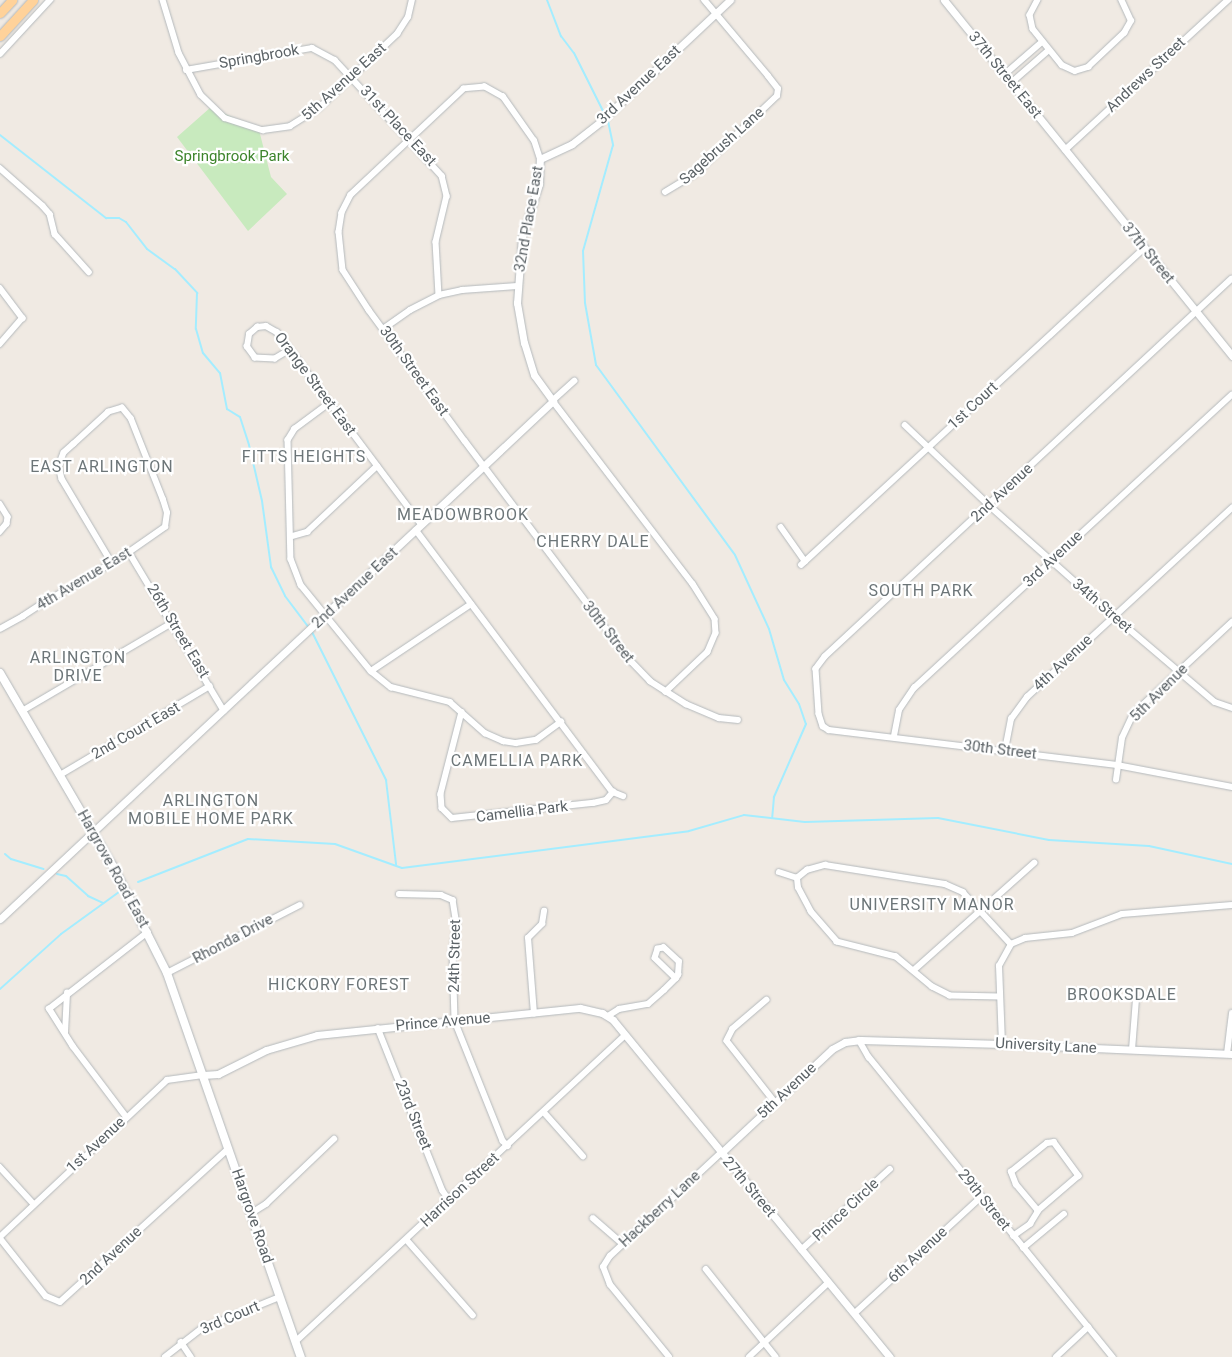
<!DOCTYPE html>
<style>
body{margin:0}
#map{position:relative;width:1232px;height:1357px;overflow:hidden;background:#f0eae3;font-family:Roboto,sans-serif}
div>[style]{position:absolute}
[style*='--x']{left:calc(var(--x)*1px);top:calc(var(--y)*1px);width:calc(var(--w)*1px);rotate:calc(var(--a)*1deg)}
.green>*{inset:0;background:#c8eabe}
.stream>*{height:2px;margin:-1px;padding:0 1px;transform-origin:1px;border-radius:1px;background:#a4edff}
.roads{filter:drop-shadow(0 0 1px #b4b9bc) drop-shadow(0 0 1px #b4b9bc)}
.minor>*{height:5.5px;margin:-2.75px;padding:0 2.75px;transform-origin:2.75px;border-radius:2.75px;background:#fff}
.tertiary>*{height:7px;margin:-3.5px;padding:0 3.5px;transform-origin:3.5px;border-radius:3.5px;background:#fff}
.secondary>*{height:8px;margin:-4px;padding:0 4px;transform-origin:4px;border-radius:4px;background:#fff}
.trunk>*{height:9px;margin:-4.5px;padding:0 4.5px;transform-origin:4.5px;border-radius:4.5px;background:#ffd29a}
span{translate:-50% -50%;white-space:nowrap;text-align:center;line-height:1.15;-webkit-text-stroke:4.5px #fff;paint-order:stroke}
.street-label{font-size:15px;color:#5b6266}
.park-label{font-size:15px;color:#3d842c}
.neighbourhood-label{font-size:16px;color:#6c7578;letter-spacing:1px}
</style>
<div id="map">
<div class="green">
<i style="clip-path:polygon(211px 107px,259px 130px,271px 177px,287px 194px,248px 231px,177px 137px)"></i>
</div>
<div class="stream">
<i style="--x:547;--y:0;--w:39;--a:69"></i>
<i style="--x:561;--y:36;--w:21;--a:53"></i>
<i style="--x:574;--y:53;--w:76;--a:63.4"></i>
<i style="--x:608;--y:121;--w:25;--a:78"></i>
<i style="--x:613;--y:145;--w:110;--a:105.8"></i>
<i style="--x:583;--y:251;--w:52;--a:87.8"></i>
<i style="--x:585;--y:303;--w:63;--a:79.9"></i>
<i style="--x:596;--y:365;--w:235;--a:53.8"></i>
<i style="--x:735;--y:555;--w:81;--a:65.3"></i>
<i style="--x:769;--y:629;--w:53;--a:73.6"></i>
<i style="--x:784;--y:680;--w:28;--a:58"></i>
<i style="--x:799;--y:704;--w:21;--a:71"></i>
<i style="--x:806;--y:724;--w:80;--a:113.7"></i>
<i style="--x:774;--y:797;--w:21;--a:95"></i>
<i style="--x:0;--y:135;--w:135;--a:38.1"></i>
<i style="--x:106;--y:218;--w:13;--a:0"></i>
<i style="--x:119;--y:218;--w:8;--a:30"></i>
<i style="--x:126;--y:222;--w:34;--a:52"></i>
<i style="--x:147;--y:249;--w:34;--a:36"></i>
<i style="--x:175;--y:269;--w:33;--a:47"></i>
<i style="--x:197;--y:293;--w:36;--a:92"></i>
<i style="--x:196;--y:329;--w:25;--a:74"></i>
<i style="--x:203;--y:353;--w:26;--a:50"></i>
<i style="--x:220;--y:373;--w:37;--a:79"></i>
<i style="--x:227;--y:409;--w:15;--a:32"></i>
<i style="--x:240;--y:417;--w:29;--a:72"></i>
<i style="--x:249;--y:445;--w:57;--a:76.9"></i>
<i style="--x:262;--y:501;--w:67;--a:82.2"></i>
<i style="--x:271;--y:567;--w:32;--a:64"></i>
<i style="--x:285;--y:596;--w:39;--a:53"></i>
<i style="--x:311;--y:630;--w:168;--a:63.4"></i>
<i style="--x:386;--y:780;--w:85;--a:83.2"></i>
<i style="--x:5;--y:854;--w:8;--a:40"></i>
<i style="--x:11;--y:859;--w:34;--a:17"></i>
<i style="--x:57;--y:874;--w:9;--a:13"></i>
<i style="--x:66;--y:876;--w:30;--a:42"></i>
<i style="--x:88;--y:896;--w:17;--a:25"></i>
<i style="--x:138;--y:882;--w:118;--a:-21.4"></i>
<i style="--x:248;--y:839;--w:87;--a:3.3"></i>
<i style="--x:335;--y:844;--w:71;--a:19.7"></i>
<i style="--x:402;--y:868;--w:289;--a:-7.3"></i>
<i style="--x:689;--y:831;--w:57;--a:-16.2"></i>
<i style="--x:744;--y:815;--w:61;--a:6.5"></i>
<i style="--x:805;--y:822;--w:133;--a:-1.7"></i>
<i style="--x:938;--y:818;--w:113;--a:11.2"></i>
<i style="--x:1049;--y:840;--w:100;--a:3.4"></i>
<i style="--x:1149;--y:846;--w:85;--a:12.2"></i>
<i style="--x:0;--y:989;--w:82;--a:-42"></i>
<i style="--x:61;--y:934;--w:72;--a:-35.9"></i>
</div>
<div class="roads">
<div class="minor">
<i style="--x:163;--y:0;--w:55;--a:73.2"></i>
<i style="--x:179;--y:53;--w:47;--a:62.4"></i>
<i style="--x:201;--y:95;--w:33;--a:44"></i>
<i style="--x:225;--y:118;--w:40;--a:18"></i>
<i style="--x:263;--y:130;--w:27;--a:-8"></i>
<i style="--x:290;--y:126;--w:34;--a:-32"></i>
<i style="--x:319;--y:108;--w:108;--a:-43.5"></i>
<i style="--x:397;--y:34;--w:20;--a:-57"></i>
<i style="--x:408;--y:17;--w:17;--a:-77"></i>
<i style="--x:1038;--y:0;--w:17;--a:118"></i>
<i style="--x:1030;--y:15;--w:14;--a:78"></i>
<i style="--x:1033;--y:29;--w:46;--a:51.1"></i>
<i style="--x:1062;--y:65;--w:14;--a:25"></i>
<i style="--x:1075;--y:71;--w:14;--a:-17"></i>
<i style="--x:1088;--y:67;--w:50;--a:-43.4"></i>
<i style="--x:1124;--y:33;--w:14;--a:-60"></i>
<i style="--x:1131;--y:21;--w:23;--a:-115"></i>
<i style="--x:0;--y:54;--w:74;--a:-47.2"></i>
<i style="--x:186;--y:70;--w:128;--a:-9.9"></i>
<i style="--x:312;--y:48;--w:26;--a:28"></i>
<i style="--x:335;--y:60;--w:158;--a:47.3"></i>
<i style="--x:442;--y:176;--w:21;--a:76"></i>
<i style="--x:447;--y:196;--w:47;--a:103.4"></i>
<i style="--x:436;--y:242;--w:53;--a:86.8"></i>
<i style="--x:1005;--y:74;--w:49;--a:-40.9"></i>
<i style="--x:1011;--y:83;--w:50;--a:-41"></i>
<i style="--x:1065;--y:150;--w:222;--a:-42.6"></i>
<i style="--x:540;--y:159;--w:19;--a:-108"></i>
<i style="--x:534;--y:141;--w:54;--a:-125.2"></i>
<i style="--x:503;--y:97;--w:21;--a:-151"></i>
<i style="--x:485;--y:87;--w:21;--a:175"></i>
<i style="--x:464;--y:89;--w:155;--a:136.8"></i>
<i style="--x:351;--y:195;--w:20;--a:117"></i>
<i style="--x:342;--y:213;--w:19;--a:99"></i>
<i style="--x:339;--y:232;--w:38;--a:84"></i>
<i style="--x:343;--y:270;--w:48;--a:57"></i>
<i style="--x:369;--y:310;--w:162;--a:53.8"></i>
<i style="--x:465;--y:441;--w:276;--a:53"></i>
<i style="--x:631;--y:661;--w:28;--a:46"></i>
<i style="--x:650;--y:681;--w:43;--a:32.6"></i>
<i style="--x:686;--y:704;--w:36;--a:23"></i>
<i style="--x:719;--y:718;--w:19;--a:6"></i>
<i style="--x:0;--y:168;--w:57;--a:41.5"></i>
<i style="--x:43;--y:206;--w:11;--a:49"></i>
<i style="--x:50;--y:214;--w:21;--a:76"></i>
<i style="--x:55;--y:234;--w:51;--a:48.2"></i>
<i style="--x:665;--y:192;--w:35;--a:-31"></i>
<i style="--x:695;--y:174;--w:113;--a:-43.6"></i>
<i style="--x:777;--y:96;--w:7;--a:-82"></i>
<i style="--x:778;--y:89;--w:16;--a:-128"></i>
<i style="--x:768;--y:76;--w:99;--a:-130.1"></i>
<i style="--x:1232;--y:279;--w:555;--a:137.12"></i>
<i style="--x:825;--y:657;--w:15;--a:127"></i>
<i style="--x:816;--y:669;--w:45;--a:86.2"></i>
<i style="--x:819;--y:714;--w:13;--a:72"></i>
<i style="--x:823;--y:726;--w:7;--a:34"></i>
<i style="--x:829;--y:730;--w:290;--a:6.9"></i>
<i style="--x:1117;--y:765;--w:117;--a:10.8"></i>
<i style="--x:0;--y:288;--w:38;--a:53"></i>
<i style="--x:23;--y:318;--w:35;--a:131"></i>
<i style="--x:383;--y:329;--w:33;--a:-35"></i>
<i style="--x:410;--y:310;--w:33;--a:-27"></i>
<i style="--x:439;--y:295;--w:24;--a:-12"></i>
<i style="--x:462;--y:290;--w:55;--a:-4.2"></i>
<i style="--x:290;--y:350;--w:17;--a:149"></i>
<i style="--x:275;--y:359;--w:20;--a:-177"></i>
<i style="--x:255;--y:358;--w:14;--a:-126"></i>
<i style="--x:247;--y:347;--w:13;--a:-81"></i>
<i style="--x:249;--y:334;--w:11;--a:-41"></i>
<i style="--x:257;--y:327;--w:9;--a:-6"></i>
<i style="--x:266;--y:326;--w:13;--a:29"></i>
<i style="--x:277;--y:332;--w:241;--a:53.1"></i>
<i style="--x:575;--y:381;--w:30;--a:138"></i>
<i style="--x:553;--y:401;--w:230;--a:52.6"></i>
<i style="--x:693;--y:584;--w:41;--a:57.8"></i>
<i style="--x:715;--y:619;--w:14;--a:86"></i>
<i style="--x:716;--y:633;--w:21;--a:113"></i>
<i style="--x:708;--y:652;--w:58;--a:136.4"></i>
<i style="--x:330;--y:403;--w:44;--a:143.4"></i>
<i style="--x:295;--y:429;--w:13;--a:122"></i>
<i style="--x:288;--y:440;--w:119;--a:88.6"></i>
<i style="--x:291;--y:559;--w:28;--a:69"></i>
<i style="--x:301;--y:585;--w:111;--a:50.9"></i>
<i style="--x:371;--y:671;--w:26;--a:39"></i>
<i style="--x:391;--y:687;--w:61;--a:14.3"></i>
<i style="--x:450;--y:702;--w:47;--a:41.5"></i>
<i style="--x:485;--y:733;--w:20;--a:24"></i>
<i style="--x:503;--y:741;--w:13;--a:9"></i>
<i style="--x:516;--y:743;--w:20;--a:-9"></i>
<i style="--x:536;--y:740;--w:31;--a:-36"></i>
<i style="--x:905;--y:425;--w:116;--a:43.6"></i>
<i style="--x:989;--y:505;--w:159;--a:41.7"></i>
<i style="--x:1108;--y:611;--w:140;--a:40.4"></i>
<i style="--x:1215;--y:702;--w:18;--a:19"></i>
<i style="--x:0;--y:504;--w:15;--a:58"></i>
<i style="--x:8;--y:517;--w:7;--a:98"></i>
<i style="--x:7;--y:524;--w:11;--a:131"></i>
<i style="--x:781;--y:527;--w:42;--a:54.8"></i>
<i style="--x:416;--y:530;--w:328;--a:53.1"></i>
<i style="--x:293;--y:536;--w:15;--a:-16"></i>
<i style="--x:307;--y:532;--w:96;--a:-43.3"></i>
<i style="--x:129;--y:552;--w:185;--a:59.1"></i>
<i style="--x:801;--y:565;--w:467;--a:-42.7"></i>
<i style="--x:0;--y:629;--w:26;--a:-29"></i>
<i style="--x:23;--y:616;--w:20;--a:-33"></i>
<i style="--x:40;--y:605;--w:83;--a:-30.3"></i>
<i style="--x:112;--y:563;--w:20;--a:-33"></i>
<i style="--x:129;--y:552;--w:44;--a:-34.8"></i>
<i style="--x:165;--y:527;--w:14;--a:-82"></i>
<i style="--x:167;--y:513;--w:14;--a:-107"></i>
<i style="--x:163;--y:500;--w:87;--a:-111.6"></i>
<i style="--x:131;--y:419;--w:14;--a:-129"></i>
<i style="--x:122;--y:408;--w:14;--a:163"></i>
<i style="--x:109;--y:412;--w:47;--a:137.6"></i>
<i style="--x:74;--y:444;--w:13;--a:138"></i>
<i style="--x:64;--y:453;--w:14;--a:111"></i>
<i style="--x:59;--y:466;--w:13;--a:77"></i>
<i style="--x:62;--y:479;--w:98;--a:59.2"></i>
<i style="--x:371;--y:671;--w:120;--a:-33.8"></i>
<i style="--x:22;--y:711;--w:174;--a:-30.4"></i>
<i style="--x:462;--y:712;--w:85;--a:104.4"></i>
<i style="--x:441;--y:794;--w:14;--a:86"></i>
<i style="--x:442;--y:808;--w:14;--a:45"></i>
<i style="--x:452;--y:818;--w:142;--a:-6.1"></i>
<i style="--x:593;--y:803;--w:13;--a:-13"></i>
<i style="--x:606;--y:800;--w:11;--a:-49"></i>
<i style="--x:894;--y:736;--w:26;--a:-79"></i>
<i style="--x:899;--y:710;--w:27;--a:-56"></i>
<i style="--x:914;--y:688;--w:432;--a:-42.7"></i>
<i style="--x:1005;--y:750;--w:32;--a:-79"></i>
<i style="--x:1011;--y:719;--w:27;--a:-54"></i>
<i style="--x:1027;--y:697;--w:279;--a:-42.7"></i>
<i style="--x:60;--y:775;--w:174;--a:-30.7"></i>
<i style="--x:1116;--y:780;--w:42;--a:-81.9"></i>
<i style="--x:1122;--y:738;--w:26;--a:-65"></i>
<i style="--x:1133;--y:714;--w:135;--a:-42.9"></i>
<i style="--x:613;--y:792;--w:11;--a:22"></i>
<i style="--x:779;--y:872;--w:19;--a:18"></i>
<i style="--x:399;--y:894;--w:42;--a:1.4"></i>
<i style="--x:441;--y:895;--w:13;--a:23"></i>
<i style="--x:453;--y:900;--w:26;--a:81"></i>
<i style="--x:457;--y:926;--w:26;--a:99"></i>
<i style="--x:453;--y:952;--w:69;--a:88.3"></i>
<i style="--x:455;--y:1021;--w:129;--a:68.2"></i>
<i style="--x:503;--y:1141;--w:7;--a:45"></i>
<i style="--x:914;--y:970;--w:161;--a:-41.7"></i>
<i style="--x:167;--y:973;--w:149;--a:-27.1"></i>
<i style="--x:1000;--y:997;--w:50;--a:-178.9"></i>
<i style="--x:950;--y:996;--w:20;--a:-153"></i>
<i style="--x:932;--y:987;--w:47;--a:-140.2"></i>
<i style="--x:896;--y:957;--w:61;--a:-165.7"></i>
<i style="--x:837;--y:942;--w:40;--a:-131"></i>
<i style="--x:811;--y:912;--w:27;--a:-118"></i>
<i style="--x:798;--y:888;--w:10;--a:-96"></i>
<i style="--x:797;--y:878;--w:13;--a:-39"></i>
<i style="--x:807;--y:870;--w:19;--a:-16"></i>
<i style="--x:825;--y:865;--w:121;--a:9"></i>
<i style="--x:945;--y:884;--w:20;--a:24"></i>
<i style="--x:963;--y:892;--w:71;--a:47.3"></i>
<i style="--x:767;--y:1000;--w:45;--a:139.5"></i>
<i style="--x:733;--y:1029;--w:13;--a:117"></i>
<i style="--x:727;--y:1041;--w:78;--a:51.8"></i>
<i style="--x:534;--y:1014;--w:76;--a:-94.5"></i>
<i style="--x:528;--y:938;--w:20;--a:-45"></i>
<i style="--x:542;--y:924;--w:13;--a:-81"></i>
<i style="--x:608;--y:1016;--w:13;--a:-32"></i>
<i style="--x:619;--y:1009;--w:29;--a:-10"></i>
<i style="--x:648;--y:1004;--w:21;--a:-41"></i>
<i style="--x:664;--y:990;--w:17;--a:-45"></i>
<i style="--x:676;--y:978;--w:4;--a:-56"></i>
<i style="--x:678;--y:975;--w:13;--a:-86"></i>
<i style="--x:679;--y:962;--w:21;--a:-137"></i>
<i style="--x:664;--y:948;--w:6;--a:171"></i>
<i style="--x:658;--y:949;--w:9;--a:108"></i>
<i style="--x:655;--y:958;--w:29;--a:44"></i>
<i style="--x:378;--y:1028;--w:175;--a:68.3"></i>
<i style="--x:443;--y:1191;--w:12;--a:55"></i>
<i style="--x:65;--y:1033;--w:40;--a:-87.1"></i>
<i style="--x:859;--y:1040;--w:20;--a:60"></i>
<i style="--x:869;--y:1057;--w:387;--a:50.9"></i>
<i style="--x:1002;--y:1044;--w:78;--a:-92.2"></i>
<i style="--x:999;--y:966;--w:25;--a:-61"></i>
<i style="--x:1011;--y:944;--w:15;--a:-23"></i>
<i style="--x:1025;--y:938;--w:47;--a:-6.1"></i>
<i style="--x:1072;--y:933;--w:53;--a:-20.8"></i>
<i style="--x:1122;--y:914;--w:110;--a:-4.7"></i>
<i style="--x:1132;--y:1050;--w:51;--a:-85.5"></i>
<i style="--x:1227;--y:1054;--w:41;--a:-83"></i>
<i style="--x:544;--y:1112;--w:59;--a:48.4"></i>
<i style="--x:126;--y:1117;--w:88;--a:-127.1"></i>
<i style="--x:73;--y:1047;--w:45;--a:-122.3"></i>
<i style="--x:49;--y:1009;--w:125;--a:-37.9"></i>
<i style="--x:1054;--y:1142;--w:42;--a:53.7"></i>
<i style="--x:1079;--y:1176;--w:54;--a:139.5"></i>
<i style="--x:1038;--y:1211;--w:34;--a:-130"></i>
<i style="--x:1016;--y:1185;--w:14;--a:-111"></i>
<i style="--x:1011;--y:1172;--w:46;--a:-38.9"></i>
<i style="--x:1047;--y:1143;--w:7;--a:-8"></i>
<i style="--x:0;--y:1167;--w:49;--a:47.5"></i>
<i style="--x:250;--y:1214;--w:19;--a:-32"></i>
<i style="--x:266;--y:1204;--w:94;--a:-43.7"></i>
<i style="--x:593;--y:1218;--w:40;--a:41"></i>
<i style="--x:1013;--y:1236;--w:21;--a:-35"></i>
<i style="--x:1030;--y:1224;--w:15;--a:-58"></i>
<i style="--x:0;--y:1237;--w:229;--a:-43.2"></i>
<i style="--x:167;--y:1080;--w:36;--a:-8"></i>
<i style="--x:0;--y:1238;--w:74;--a:51.6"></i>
<i style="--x:46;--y:1296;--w:15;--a:23"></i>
<i style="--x:60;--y:1302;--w:227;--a:-42.3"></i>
<i style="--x:407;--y:1240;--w:100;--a:48.7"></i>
<i style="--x:1023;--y:1248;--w:53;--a:-39.7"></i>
<i style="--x:801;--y:1250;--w:120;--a:-42.3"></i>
<i style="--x:706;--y:1269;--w:112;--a:51.5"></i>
<i style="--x:855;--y:1313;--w:171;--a:-42.6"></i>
<i style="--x:181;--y:1342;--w:18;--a:56"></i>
<i style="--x:295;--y:1342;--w:448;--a:-42.9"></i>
<i style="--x:165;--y:1357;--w:46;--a:-37.9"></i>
<i style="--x:201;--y:1329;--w:85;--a:-22.1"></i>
<i style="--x:669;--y:1357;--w:93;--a:-129.3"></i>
<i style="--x:610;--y:1285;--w:19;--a:-111"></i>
<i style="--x:603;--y:1267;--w:13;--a:-58"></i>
<i style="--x:610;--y:1256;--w:151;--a:-42.9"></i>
<i style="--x:749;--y:1357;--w:108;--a:-43.1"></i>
<i style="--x:1056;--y:1357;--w:44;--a:-43.2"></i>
</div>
<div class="tertiary">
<i style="--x:944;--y:0;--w:458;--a:51"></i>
<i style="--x:0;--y:919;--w:758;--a:-43.13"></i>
<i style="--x:553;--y:401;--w:32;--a:-126"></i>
<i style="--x:534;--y:375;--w:34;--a:-107"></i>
<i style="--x:524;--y:343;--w:41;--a:-99.9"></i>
<i style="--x:517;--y:303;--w:66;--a:-85.7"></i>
<i style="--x:522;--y:237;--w:56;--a:-72.2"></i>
<i style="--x:539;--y:184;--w:25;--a:-88"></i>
<i style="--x:540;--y:159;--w:35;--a:-25"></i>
<i style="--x:572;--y:144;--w:37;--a:-38"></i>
<i style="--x:601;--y:121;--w:177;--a:-43.2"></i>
<i style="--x:203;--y:1075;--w:15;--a:-4"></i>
<i style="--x:218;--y:1074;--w:54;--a:-26.6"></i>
<i style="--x:266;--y:1050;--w:53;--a:-16.4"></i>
<i style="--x:317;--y:1035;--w:264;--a:-5.9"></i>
<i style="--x:580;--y:1008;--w:23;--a:13"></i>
<i style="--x:602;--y:1013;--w:13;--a:32"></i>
<i style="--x:613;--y:1020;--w:436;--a:50.6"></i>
<i style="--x:721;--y:1153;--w:152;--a:-43.1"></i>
<i style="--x:832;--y:1049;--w:15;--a:-28"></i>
<i style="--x:845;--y:1042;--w:16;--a:-7"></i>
<i style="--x:861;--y:1040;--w:141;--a:1.6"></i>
<i style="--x:1002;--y:1044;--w:230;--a:2.5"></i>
</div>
<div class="secondary">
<i style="--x:0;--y:673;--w:224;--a:59.7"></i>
<i style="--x:113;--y:866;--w:120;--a:63.2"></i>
<i style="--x:167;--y:973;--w:407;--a:70.8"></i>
</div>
<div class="trunk">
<i style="--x:0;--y:13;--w:18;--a:-47"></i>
<i style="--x:0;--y:36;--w:49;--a:-47.5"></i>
</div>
</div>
<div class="street-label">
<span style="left:259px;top:57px;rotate:-10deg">Springbrook</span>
<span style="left:1005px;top:75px;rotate:51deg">37th Street East</span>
<span style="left:1146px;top:75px;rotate:-43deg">Andrews Street</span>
<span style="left:344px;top:82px;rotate:-42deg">5th Avenue East</span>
<span style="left:639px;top:85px;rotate:-43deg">3rd Avenue East</span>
<span style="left:398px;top:126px;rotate:47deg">31st Place East</span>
<span style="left:722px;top:146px;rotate:-42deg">Sagebrush Lane</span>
<span style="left:529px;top:219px;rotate:-80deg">32nd Place East</span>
<span style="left:1148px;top:253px;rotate:51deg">37th Street</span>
<span style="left:414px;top:371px;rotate:54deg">30th Street East</span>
<span style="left:315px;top:384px;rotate:53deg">Orange Street East</span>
<span style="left:973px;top:406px;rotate:-43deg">1st Court</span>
<span style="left:1002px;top:493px;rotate:-43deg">2nd Avenue</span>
<span style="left:1053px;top:559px;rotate:-43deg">3rd Avenue</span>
<span style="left:84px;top:579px;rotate:-31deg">4th Avenue East</span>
<span style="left:355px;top:588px;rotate:-43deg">2nd Avenue East</span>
<span style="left:1102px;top:606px;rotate:41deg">34th Street</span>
<span style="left:178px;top:631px;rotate:59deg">26th Street East</span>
<span style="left:608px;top:632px;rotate:52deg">30th Street</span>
<span style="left:1063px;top:663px;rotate:-43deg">4th Avenue</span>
<span style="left:1159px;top:693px;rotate:-45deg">5th Avenue</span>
<span style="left:136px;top:731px;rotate:-30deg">2nd Court East</span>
<span style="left:1000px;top:750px;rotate:7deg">30th Street</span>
<span style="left:522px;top:812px;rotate:-7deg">Camellia Park</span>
<span style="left:113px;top:869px;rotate:61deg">Hargrove Road East</span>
<span style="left:233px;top:939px;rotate:-28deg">Rhonda Drive</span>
<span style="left:455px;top:956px;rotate:-89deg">24th Street</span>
<span style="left:443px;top:1022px;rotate:-5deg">Prince Avenue</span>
<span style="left:1046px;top:1046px;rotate:3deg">University Lane</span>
<span style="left:787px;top:1091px;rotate:-43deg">5th Avenue</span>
<span style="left:413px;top:1115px;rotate:68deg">23rd Street</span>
<span style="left:96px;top:1145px;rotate:-43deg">1st Avenue</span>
<span style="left:749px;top:1187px;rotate:50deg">27th Street</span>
<span style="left:460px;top:1190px;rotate:-43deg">Harrison Street</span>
<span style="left:984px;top:1200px;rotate:51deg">29th Street</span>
<span style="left:660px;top:1209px;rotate:-43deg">Hackberry Lane</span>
<span style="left:846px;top:1210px;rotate:-43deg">Prince Circle</span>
<span style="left:252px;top:1216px;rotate:71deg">Hargrove Road</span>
<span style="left:918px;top:1255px;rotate:-43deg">6th Avenue</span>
<span style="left:111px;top:1256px;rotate:-43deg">2nd Avenue</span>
<span style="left:230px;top:1318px;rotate:-23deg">3rd Court</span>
</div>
<div class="park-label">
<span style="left:232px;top:157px">Springbrook Park</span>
</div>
<div class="neighbourhood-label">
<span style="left:304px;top:457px">FITTS HEIGHTS</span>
<span style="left:102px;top:467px">EAST ARLINGTON</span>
<span style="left:463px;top:515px">MEADOWBROOK</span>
<span style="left:593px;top:542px">CHERRY DALE</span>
<span style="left:921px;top:591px">SOUTH PARK</span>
<span style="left:78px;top:667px">ARLINGTON<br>DRIVE</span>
<span style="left:517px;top:761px">CAMELLIA PARK</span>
<span style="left:211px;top:810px">ARLINGTON<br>MOBILE HOME PARK</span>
<span style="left:932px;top:905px">UNIVERSITY MANOR</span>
<span style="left:339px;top:985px">HICKORY FOREST</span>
<span style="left:1122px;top:995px">BROOKSDALE</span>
</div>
</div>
